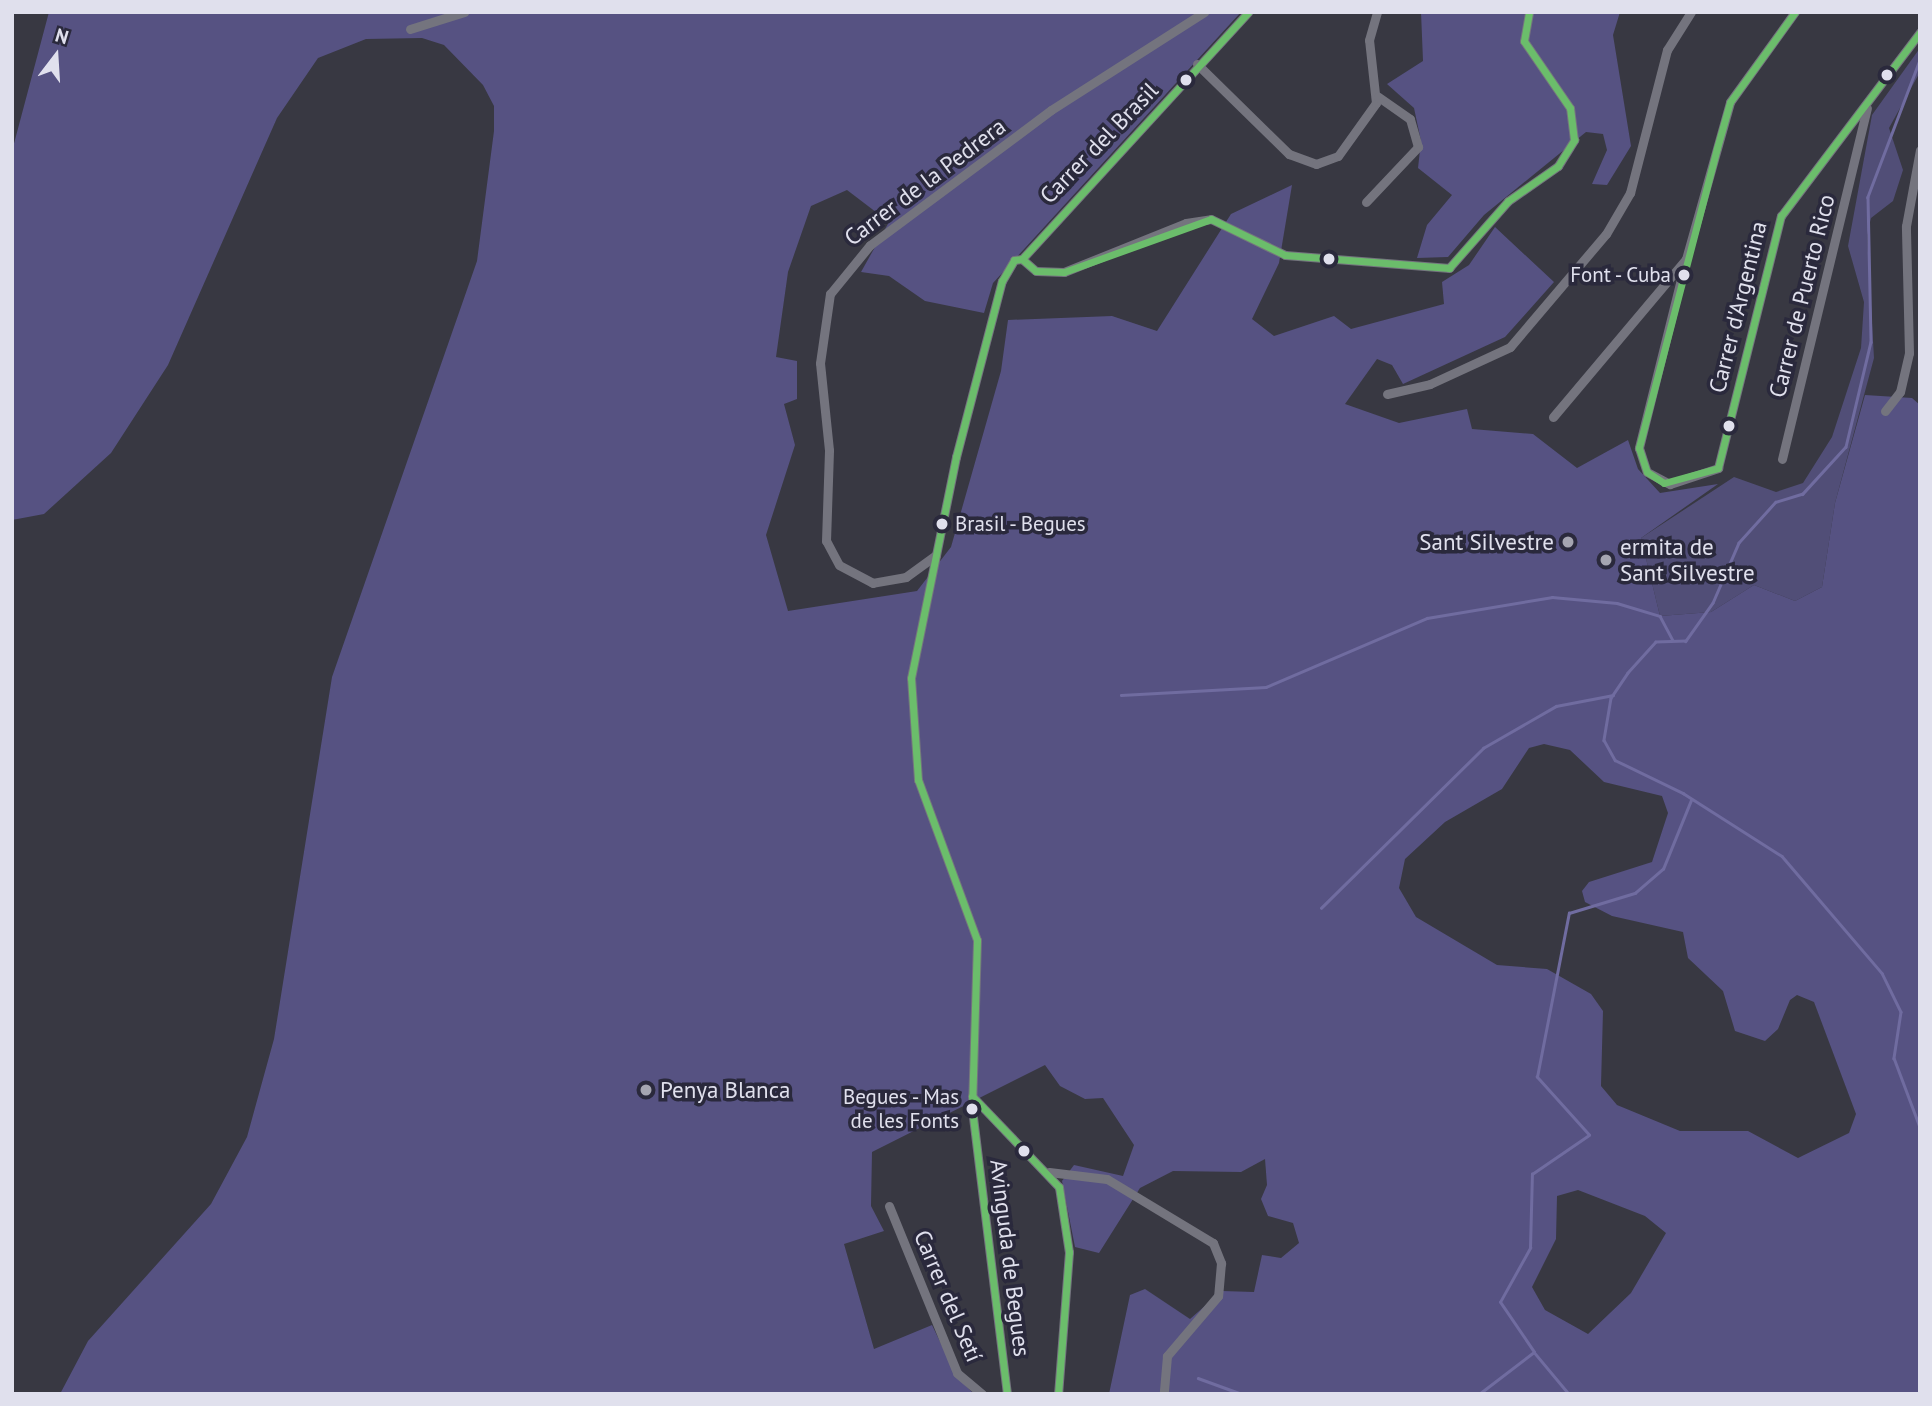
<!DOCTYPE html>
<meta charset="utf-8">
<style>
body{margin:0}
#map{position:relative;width:1932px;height:1406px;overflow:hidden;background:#383842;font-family:"PT Sans",sans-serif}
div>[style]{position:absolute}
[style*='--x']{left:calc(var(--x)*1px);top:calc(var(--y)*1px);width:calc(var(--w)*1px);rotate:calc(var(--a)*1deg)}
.green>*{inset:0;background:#514e77}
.forest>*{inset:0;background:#565282}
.stream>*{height:2.5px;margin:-1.25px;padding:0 1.25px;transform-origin:1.25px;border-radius:1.25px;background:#706ca0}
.street>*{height:9px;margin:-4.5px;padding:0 4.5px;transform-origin:4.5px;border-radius:4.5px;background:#74747e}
.bus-1>*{height:7px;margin:-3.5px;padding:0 3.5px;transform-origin:3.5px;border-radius:3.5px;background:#6bbd6b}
.dots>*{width:19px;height:19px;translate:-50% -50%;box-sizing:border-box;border:4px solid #2a293c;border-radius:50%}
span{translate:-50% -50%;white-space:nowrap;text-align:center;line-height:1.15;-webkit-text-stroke:7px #2a293c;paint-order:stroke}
.bus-label{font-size:21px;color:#e0e0ed}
.right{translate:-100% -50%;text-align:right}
.left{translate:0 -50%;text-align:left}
.street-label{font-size:23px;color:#e0e0ed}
.poi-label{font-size:23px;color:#e0e0ed}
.frame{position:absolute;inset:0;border:14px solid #e0e0ed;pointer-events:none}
.north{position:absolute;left:21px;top:21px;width:70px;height:70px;-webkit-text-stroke:5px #2a293c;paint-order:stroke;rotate:17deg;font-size:19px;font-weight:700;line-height:28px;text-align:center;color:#e0e0ed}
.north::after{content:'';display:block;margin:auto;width:24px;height:32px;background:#e0e0ed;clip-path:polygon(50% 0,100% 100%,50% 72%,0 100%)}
</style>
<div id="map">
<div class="green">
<i style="clip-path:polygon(1920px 48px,1920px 72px,1889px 128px,1903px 170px,1893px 201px,1871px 218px,1867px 235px,1874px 358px,1835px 503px,1822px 587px,1795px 601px,1754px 585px,1711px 612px,1660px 616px,1641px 538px,1734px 477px,1776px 492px,1803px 483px,1832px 437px,1861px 348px,1864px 302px,1848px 246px,1872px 115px)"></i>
</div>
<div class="forest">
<i style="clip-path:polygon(evenodd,49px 12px,1241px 12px,993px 283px,984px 313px,925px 301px,889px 276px,861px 272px,889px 222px,847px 190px,811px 206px,788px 272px,776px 357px,797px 361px,797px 399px,784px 404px,795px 445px,766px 535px,788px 611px,917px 591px,951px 547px,1001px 371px,1008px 320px,1112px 316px,1157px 331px,1231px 214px,1292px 185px,1279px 263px,1252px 319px,1274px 336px,1334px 316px,1351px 329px,1444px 304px,1442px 282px,1469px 265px,1495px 227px,1554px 282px,1505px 337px,1403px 384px,1392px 365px,1377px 359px,1345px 404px,1399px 423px,1467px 409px,1472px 429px,1533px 434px,1577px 468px,1628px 440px,1638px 469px,1660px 493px,1718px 484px,1641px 538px,1660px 616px,1711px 612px,1754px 585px,1795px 601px,1822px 587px,1835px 503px,1865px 395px,1912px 398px,1920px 405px,1920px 1394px,1109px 1394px,1130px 1295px,1145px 1289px,1190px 1319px,1222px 1291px,1254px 1292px,1262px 1255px,1281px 1258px,1299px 1243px,1293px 1223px,1268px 1216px,1261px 1199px,1267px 1185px,1265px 1159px,1241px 1172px,1173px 1171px,1140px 1188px,1099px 1253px,1075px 1247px,1062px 1181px,1074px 1165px,1123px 1176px,1134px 1145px,1103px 1098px,1085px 1099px,1060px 1086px,1045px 1065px,872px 1152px,871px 1206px,884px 1231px,844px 1244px,874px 1349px,932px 1325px,957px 1377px,974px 1394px,60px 1394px,88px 1341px,211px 1204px,247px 1137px,274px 1039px,332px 677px,477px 261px,494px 131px,494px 106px,483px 85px,444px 45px,422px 38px,366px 39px,318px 58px,277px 118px,168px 365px,111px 453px,44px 514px,12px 520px,12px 151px,49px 12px,1544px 744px,1570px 750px,1604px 782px,1662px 796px,1668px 813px,1652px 862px,1589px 882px,1582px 891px,1585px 902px,1612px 916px,1683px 932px,1688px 958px,1723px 991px,1735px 1031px,1765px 1041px,1778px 1029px,1790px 1000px,1797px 995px,1814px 1002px,1856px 1114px,1849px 1133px,1798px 1158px,1748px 1131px,1680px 1131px,1617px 1105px,1601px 1086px,1603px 1011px,1591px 994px,1547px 969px,1497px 965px,1416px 917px,1399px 888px,1405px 859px,1445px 822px,1502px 789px,1529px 748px,1544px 744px,49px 12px,1578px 1190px,1645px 1216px,1666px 1233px,1631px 1293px,1588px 1334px,1545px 1310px,1532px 1287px,1556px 1239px,1557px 1196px,1578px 1190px)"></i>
<i style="clip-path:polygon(1421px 12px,1620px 12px,1613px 35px,1631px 146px,1607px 185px,1592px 184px,1607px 150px,1603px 134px,1586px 132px,1484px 215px,1448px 257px,1417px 258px,1427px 225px,1452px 195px,1418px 168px,1421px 141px,1414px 108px,1387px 84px,1423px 61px)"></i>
</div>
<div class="stream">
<i style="--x:1920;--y:60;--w:147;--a:110.8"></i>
<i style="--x:1868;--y:197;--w:145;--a:88.8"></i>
<i style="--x:1871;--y:342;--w:108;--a:103.4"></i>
<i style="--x:1846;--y:447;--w:64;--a:132.5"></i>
<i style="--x:1803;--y:494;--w:28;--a:163"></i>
<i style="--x:1776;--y:502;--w:55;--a:132.1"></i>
<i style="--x:1739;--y:543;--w:65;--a:113.4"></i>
<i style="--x:1713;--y:603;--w:47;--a:125.4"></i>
<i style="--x:1686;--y:641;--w:30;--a:178"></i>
<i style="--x:1656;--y:642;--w:42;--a:132.1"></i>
<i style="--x:1628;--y:673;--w:30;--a:124"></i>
<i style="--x:1611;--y:698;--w:43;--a:99.5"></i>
<i style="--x:1604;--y:740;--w:23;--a:61"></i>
<i style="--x:1615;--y:760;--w:76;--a:25.9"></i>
<i style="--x:1683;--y:793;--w:117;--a:32.5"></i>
<i style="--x:1782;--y:856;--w:154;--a:49.5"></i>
<i style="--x:1882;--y:973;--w:43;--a:64"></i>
<i style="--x:1901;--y:1012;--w:47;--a:98.7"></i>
<i style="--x:1894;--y:1058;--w:74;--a:69.4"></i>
<i style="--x:1121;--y:695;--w:145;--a:-3.2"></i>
<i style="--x:1266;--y:687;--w:175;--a:-23.2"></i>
<i style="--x:1427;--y:618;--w:127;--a:-9.5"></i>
<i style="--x:1552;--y:597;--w:65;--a:5.3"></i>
<i style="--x:1617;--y:603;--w:45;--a:16.8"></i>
<i style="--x:1660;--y:616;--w:27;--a:62"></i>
<i style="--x:1321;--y:908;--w:228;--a:-44.6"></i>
<i style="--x:1483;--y:748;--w:84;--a:-29.9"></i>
<i style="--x:1556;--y:706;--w:58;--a:-10.9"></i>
<i style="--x:1534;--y:1352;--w:55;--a:50.2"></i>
<i style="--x:1198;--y:1378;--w:47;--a:20"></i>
<i style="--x:1479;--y:1394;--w:69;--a:-37.4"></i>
<i style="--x:1534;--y:1352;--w:60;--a:-124.2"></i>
<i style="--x:1500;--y:1302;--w:62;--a:-60.9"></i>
<i style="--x:1530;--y:1248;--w:74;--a:-88.5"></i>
<i style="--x:1532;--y:1174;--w:69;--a:-34.4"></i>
<i style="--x:1589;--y:1135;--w:78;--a:-131.9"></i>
<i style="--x:1537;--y:1077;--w:167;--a:-79"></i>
<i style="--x:1569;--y:913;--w:69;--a:-16.9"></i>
<i style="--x:1635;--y:893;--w:37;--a:-41"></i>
<i style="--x:1663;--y:869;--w:74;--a:-67.9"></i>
</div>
<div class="street">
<i style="--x:410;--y:29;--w:57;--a:-17.5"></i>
<i style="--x:1197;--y:64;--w:129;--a:44.4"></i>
<i style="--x:1289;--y:154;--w:29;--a:20"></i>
<i style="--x:1316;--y:164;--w:23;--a:-20"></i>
<i style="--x:1338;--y:156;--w:65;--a:-54.4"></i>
<i style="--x:1376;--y:103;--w:63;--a:-96.3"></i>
<i style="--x:1369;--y:40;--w:29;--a:-74"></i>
<i style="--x:1366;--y:202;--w:76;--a:-46.6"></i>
<i style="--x:1418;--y:147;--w:29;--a:-106"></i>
<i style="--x:1410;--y:119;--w:39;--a:-145"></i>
<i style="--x:1022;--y:259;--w:18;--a:41"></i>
<i style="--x:1036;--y:271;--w:28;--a:2"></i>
<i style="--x:1064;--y:272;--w:131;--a:-21.9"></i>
<i style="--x:1186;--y:223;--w:25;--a:-9"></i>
<i style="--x:1211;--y:219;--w:82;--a:25.9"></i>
<i style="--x:1285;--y:255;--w:165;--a:4.5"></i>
<i style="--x:1449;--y:268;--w:89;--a:-48.6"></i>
<i style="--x:1508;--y:201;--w:61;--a:-35"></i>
<i style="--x:1558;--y:166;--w:31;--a:-58"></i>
<i style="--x:1574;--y:140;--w:32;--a:-97"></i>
<i style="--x:1570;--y:108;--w:81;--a:-124.5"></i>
<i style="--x:1524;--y:41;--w:29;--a:-80"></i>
<i style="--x:1686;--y:259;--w:195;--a:104"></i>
<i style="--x:1639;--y:448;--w:25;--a:72"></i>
<i style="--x:1647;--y:472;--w:26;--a:28"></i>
<i style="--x:1670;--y:484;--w:51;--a:-18.4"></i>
<i style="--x:1718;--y:468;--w:260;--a:-76"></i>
<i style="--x:1781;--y:216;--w:231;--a:-52.9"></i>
<i style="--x:1387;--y:394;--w:44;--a:-13.1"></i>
<i style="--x:1430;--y:384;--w:88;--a:-24.8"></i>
<i style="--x:1510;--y:347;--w:148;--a:-49.7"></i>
<i style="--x:1606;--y:234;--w:48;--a:-59.7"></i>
<i style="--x:1630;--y:193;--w:148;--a:-75.5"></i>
<i style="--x:1667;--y:50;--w:45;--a:-57.7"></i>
<i style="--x:1885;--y:411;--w:24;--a:-52"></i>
<i style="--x:1900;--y:392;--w:40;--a:-77"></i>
<i style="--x:1909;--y:353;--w:127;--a:-91.4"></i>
<i style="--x:1906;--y:226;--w:77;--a:-79.6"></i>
<i style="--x:1553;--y:417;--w:207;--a:-49.9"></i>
<i style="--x:1686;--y:259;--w:163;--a:-74.3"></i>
<i style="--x:1730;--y:102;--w:111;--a:-54.2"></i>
<i style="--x:1782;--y:459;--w:361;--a:-76.4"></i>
<i style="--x:936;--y:555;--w:37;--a:144"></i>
<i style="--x:906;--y:577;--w:34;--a:170"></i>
<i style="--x:873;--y:583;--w:38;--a:-152"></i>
<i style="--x:839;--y:565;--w:27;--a:-118"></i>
<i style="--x:826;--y:541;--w:91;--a:-88.1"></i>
<i style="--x:829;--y:450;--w:87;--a:-95.9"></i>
<i style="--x:820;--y:363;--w:70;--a:-81.8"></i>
<i style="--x:830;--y:294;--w:63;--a:-50.8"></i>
<i style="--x:870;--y:245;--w:226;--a:-36.7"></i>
<i style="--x:1051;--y:110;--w:182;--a:-32.6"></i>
<i style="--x:972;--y:1096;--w:126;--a:46.3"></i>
<i style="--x:1059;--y:1187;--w:66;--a:81.3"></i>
<i style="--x:1069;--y:1252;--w:142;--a:94.4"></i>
<i style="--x:1049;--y:1172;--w:58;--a:6.9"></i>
<i style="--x:1107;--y:1179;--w:124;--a:31.1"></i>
<i style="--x:1213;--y:1243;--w:22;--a:68"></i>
<i style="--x:1221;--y:1263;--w:33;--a:95"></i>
<i style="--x:1218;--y:1296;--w:79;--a:130.4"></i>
<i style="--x:1167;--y:1356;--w:38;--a:95"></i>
<i style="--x:889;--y:1206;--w:180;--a:67.8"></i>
<i style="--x:957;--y:1373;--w:33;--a:40"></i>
<i style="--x:1007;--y:1394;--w:287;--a:-97"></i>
<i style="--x:972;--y:1109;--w:169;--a:-88.3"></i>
<i style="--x:977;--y:940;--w:171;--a:-110.2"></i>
<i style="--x:918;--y:780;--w:102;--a:-93.9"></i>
<i style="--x:911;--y:678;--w:226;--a:-78.5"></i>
<i style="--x:956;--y:457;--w:182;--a:-75.4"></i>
<i style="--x:1002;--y:281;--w:24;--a:-60"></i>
<i style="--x:1014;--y:260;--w:8;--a:-7"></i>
<i style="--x:1022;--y:259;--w:335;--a:-47.5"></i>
</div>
<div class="bus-1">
<i style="--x:1795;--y:12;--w:111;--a:125.8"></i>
<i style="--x:1730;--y:102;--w:48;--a:105.8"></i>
<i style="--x:1717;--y:148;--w:310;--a:104.6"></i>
<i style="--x:1639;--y:448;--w:25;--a:72"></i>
<i style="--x:1647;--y:472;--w:20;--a:33"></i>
<i style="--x:1664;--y:483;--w:56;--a:-15.5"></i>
<i style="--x:1718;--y:468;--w:260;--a:-76"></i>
<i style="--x:1781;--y:216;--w:231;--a:-52.9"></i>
<i style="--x:1022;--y:259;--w:18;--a:41"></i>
<i style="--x:1036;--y:271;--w:28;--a:2"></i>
<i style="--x:1064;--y:272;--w:156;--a:-19.8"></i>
<i style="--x:1211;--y:219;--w:82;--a:25.9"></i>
<i style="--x:1285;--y:255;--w:165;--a:4.5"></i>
<i style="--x:1449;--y:268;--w:89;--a:-48.6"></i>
<i style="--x:1508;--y:201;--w:61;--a:-35"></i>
<i style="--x:1558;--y:166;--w:31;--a:-58"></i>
<i style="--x:1574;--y:140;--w:32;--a:-97"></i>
<i style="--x:1570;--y:108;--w:81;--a:-124.5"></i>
<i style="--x:1524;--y:41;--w:29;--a:-80"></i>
<i style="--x:972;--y:1096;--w:126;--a:46.3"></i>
<i style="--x:1059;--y:1187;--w:66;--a:81.3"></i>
<i style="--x:1069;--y:1252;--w:142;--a:94.4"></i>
<i style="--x:1007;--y:1394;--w:287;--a:-97"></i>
<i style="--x:972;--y:1109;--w:169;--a:-88.3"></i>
<i style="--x:977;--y:940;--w:171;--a:-110.2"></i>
<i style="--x:918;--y:780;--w:102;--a:-93.9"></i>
<i style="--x:911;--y:678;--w:226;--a:-78.5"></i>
<i style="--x:956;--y:457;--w:182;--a:-75.4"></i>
<i style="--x:1002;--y:281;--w:24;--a:-60"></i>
<i style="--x:1014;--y:260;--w:8;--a:-7"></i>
<i style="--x:1022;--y:259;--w:335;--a:-47.5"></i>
</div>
<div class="dots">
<i style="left:1887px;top:75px;background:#e0e0ed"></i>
<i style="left:1186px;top:80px;background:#e0e0ed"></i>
<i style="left:1329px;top:259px;background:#e0e0ed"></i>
<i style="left:1684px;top:275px;background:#e0e0ed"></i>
<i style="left:1729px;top:426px;background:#e0e0ed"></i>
<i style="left:942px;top:524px;background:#e0e0ed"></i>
<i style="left:1568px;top:542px;background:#a5a5b1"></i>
<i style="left:1606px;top:560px;background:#a5a5b1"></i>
<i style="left:646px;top:1090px;background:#a5a5b1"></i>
<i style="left:972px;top:1109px;background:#e0e0ed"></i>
<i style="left:1024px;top:1151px;background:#e0e0ed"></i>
</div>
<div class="bus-label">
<span class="right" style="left:1671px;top:275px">Font - Cuba</span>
<span class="left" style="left:955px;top:524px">Brasil - Begues</span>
<span class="right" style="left:959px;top:1109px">Begues - Mas<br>de les Fonts</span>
</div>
<div class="street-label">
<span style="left:1099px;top:143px;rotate:-46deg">Carrer del Brasil</span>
<span style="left:925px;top:182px;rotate:-37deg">Carrer de la Pedrera</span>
<span style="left:1802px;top:296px;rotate:-76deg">Carrer de Puerto Rico</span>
<span style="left:1738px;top:307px;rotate:-76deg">Carrer d'Argentina</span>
<span style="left:1010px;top:1258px;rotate:83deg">Avinguda de Begues</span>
<span style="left:948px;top:1296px;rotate:67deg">Carrer del Setí</span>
</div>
<div class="poi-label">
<span class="right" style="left:1554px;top:542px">Sant Silvestre</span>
<span class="left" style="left:1620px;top:560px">ermita de<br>Sant Silvestre</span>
<span class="left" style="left:660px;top:1090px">Penya Blanca</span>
</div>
<div class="frame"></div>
<div class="north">N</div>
</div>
